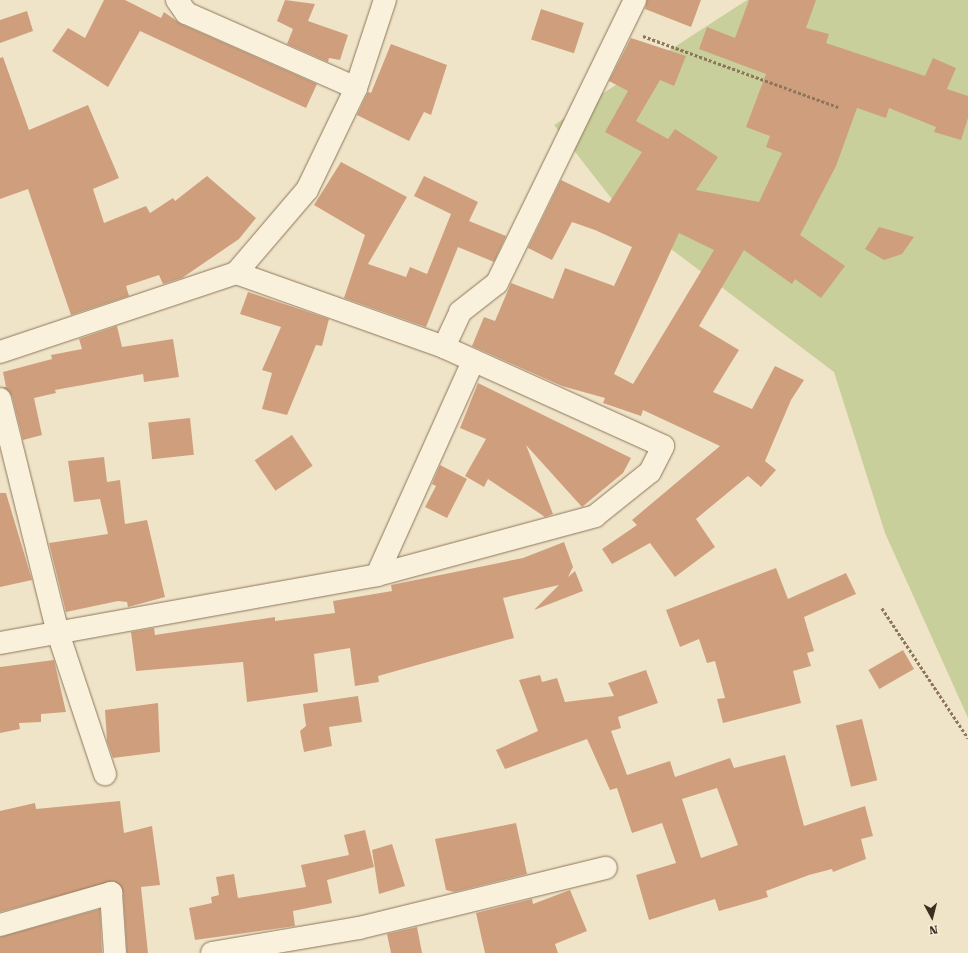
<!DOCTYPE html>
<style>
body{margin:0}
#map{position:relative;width:968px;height:953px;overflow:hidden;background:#f0e4c8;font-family:"Roboto Serif",serif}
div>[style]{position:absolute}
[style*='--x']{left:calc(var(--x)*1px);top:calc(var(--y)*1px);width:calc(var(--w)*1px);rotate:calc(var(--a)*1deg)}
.green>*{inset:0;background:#c9cf9b}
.building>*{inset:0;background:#cf9f7d;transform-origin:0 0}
.path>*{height:2.5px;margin-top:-1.25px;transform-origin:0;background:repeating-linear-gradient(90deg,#8d765c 0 3px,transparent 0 5px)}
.roads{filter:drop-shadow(0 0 1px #8d765c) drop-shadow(0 0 1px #8d765c)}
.street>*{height:22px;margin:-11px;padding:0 11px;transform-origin:11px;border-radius:11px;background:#faf1dc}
span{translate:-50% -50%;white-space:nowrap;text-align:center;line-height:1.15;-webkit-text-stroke:3px #f7eed8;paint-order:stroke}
.north{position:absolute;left:912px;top:897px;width:40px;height:40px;-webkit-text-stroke:3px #f7eed8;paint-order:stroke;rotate:173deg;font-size:11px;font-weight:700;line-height:16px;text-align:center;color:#3d2e20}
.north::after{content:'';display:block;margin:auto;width:14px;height:18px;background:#3d2e20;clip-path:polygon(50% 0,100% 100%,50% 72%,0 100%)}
</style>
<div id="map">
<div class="green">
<i style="clip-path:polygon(747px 0,968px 0,968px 718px,885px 533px,834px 372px,622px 212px,554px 125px)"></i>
</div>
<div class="building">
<i style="clip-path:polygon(104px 0,125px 0,161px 18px,164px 12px,181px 24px,317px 84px,306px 108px,140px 31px,108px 87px,52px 51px,68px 28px,85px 38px)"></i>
<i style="clip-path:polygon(285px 0,315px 4px,308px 21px,348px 35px,340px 60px,329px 58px,328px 62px,287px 44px,293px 29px,277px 21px)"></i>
<i style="clip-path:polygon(647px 0,701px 0,691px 27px,645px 9px)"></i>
<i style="clip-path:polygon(evenodd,749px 0,816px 0,806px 28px,829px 34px,826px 43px,925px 76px,933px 58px,956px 68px,947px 89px,968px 96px,968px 118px,961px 140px,934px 132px,936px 127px,889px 108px,886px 118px,857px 108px,836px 166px,800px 235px,845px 266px,821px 298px,795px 279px,792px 284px,744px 250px,699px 326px,739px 350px,713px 392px,752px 409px,775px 366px,804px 380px,791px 400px,765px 461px,776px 470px,761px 487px,748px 476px,696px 519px,715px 547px,675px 577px,650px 543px,612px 564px,602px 549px,637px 525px,632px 520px,720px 446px,643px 410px,641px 416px,603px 403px,605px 398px,562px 386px,472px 346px,484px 317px,495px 321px,511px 283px,553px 299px,565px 268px,614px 286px,632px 247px,595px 230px,572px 222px,552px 260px,528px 248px,561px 180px,609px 203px,642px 152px,605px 132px,628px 91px,609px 81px,631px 38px,686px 56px,674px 86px,660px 80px,636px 121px,668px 139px,675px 129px,718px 157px,696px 190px,759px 202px,782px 153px,766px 147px,770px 136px,746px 127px,766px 74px,699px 49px,707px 27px,735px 38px,749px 0,679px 233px,714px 250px,633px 384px,614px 374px,679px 233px)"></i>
<i style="left:541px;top:9px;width:45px;height:32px;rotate:18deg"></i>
<i style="clip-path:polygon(27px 11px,33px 31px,0 43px,0 20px)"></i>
<i style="clip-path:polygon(391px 44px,447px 65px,431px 115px,424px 112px,409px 141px,357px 115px,368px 92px,371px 93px)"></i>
<i style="clip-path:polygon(3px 57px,29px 130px,88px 105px,119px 178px,93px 189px,104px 223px,146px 206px,150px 213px,173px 198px,175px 201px,207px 176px,256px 218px,239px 239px,182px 278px,163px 284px,159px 275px,126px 286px,129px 296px,71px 315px,28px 189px,0 199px,0 58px)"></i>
<i style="clip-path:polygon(341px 162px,407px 197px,368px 264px,406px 277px,410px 267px,427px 274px,451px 214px,414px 196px,424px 176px,478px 202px,469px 221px,506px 236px,494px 262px,458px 247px,426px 327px,344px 298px,365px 235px,314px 205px)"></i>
<i style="clip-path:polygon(879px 227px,914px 237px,902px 254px,884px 260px,865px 249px)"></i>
<i style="clip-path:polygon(248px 292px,329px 319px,322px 346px,316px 345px,287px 415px,262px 409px,272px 373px,262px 370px,281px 327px,240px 314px)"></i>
<i style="clip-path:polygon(117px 326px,122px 347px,173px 339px,179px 377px,144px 382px,143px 374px,55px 390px,56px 393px,34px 398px,42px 435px,23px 440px,12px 396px,3px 387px,6px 387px,3px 372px,52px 359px,51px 355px,82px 349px,79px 339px)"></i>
<i style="clip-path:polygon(478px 383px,631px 458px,623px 473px,582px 507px,526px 445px,553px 514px,545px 517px,488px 479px,484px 487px,465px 476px,486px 439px,460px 428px)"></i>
<i style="left:190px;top:418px;width:37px;height:42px;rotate:84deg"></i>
<i style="left:292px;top:435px;width:37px;height:45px;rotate:56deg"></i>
<i style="clip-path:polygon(104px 457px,107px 482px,120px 480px,125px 524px,147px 520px,165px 597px,128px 607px,127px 602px,118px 601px,66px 612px,49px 543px,108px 534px,100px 499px,74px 502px,68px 461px)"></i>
<i style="clip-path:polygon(440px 465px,467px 479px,447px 518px,425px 507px,436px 486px,432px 484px)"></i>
<i style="clip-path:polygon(0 493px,6px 493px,32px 580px,0 587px)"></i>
<i style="clip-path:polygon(564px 542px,573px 567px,568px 577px,575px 571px,583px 591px,534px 610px,559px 585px,503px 598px,514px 638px,378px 676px,379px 682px,355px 686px,350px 648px,314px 654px,318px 692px,247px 702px,243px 662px,136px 671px,131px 632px,154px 628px,155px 635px,275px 617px,275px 621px,335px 613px,333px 601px,392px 591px,391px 585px,523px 558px)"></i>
<i style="clip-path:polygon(776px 568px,788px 599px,846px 573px,856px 594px,804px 617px,814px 651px,807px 653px,811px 666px,793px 671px,801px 703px,723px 723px,717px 699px,725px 698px,715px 661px,707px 663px,699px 639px,680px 647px,666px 610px)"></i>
<i style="left:903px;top:650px;width:22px;height:40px;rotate:60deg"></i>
<i style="clip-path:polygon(54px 660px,66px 712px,41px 714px,41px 722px,19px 723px,20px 729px,0 733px,0 667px)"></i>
<i style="clip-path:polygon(evenodd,646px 670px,658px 703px,618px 717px,621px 728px,611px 731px,627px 775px,670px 761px,675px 777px,730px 758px,734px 768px,785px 755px,804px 826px,865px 806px,873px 836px,861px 839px,866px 859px,833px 872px,832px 869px,809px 875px,766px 891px,768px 897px,719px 911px,715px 899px,649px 920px,636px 875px,676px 863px,662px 823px,632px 833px,617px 788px,610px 790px,587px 739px,505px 769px,496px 750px,538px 731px,519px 680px,540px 675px,542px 682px,557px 678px,565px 702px,614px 696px,608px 683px,646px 670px,717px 788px,738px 845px,701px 858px,682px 799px,717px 788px)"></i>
<i style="clip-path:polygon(358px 696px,362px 722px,329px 727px,332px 746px,304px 752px,300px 731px,306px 726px,303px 704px)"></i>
<i style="clip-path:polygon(158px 703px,160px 752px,113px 758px,107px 741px,105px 710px)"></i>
<i style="left:862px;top:719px;width:63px;height:27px;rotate:76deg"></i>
<i style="clip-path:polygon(120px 801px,124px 833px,152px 826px,160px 885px,141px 887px,148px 953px,127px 953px,123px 892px,114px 881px,0 912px,0 811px,35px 803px,36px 809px)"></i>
<i style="clip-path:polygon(516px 823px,527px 874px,454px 892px,446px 890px,435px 839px)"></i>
<i style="clip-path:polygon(365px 830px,374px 867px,327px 880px,332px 903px,293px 911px,295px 926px,195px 940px,189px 908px,212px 903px,211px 897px,219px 895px,216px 877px,234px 874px,238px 898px,306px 887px,301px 865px,349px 855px,344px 835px)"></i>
<i style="clip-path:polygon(392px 844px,405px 886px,379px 894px,372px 850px)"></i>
<i style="clip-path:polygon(570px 890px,587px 931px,555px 944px,558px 953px,485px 953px,476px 913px,532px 899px,533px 904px)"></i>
<i style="clip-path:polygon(100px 909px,102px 953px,0 953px,0 937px)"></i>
<i style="clip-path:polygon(417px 927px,422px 953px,391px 953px,387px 934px)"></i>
</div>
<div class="path">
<i style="--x:643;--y:36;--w:208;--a:20"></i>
<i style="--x:882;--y:608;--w:156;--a:56.5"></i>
</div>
<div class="roads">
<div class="street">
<i style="--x:177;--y:0;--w:16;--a:55"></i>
<i style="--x:186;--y:13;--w:186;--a:23.8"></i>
<i style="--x:444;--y:347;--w:38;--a:-65"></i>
<i style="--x:460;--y:312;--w:47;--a:-38.1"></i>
<i style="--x:497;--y:283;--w:315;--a:-64"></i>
<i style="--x:0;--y:352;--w:249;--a:-18.5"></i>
<i style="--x:236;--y:273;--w:109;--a:-49.5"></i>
<i style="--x:307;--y:190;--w:113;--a:-64.3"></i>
<i style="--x:356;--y:88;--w:93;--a:-71.8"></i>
<i style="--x:0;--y:399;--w:238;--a:76.1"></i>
<i style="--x:57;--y:630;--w:152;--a:71.6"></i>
<i style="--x:377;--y:575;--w:235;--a:-65.8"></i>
<i style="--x:0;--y:643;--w:383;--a:-10.2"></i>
<i style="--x:377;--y:575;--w:226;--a:-15.1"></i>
<i style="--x:595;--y:516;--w:70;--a:-38.7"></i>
<i style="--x:650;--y:472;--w:29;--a:-63"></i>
<i style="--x:663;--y:446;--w:240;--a:-155.7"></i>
<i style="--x:444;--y:347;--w:221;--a:-160.4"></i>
<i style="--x:0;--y:925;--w:116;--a:-16.1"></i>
<i style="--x:111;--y:893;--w:60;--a:86.2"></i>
<i style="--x:212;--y:953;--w:149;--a:-9.7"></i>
<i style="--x:359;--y:928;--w:254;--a:-13.7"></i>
</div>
</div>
<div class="north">N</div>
</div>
